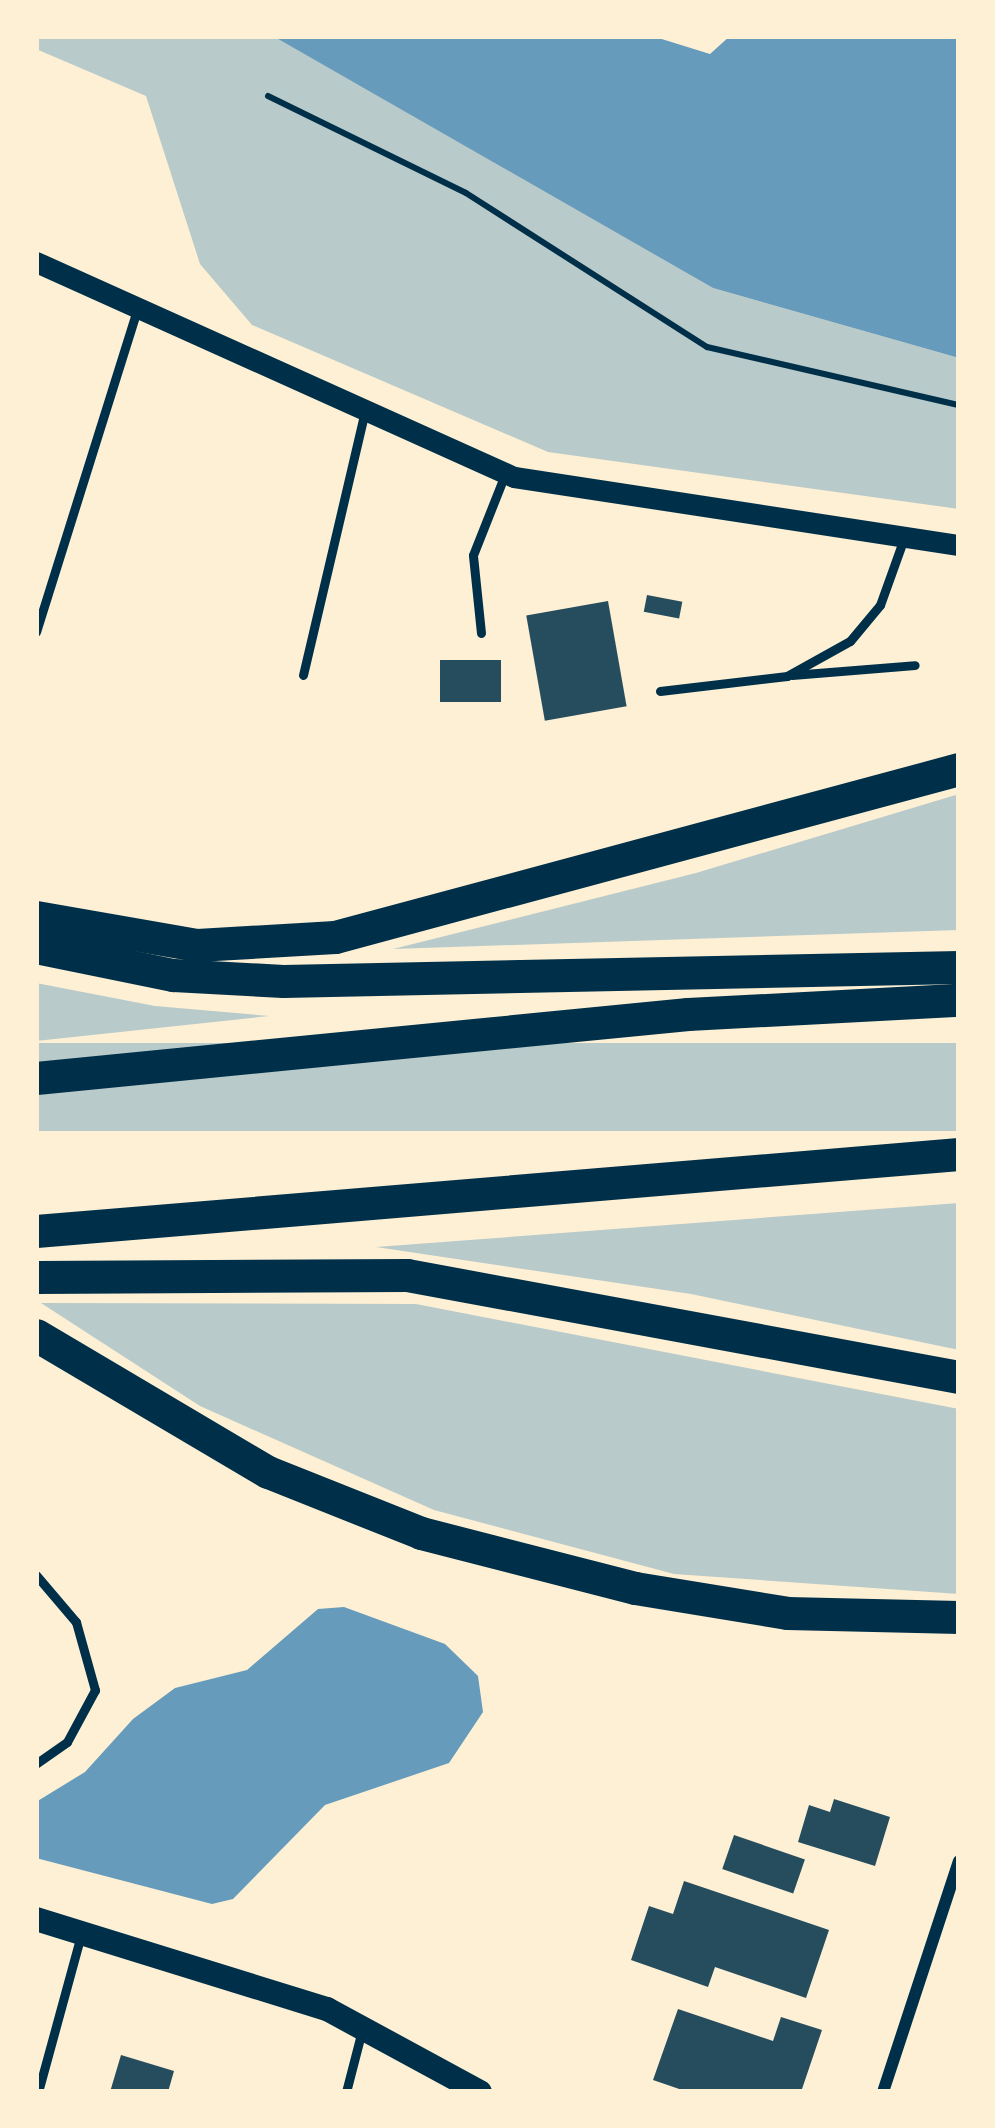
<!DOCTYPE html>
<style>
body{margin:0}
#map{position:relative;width:995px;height:2128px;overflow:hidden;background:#fdf0d5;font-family:"Roboto Serif",serif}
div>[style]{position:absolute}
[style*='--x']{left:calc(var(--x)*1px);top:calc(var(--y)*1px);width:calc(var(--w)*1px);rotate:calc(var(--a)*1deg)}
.green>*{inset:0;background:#b9caca;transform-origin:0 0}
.water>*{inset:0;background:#669bbc}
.building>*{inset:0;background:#264d5e;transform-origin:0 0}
.path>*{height:6px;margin:-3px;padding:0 3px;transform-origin:3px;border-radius:3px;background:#003049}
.service>*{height:9px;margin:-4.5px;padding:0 4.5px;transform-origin:4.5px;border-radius:4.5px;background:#003049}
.minor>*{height:12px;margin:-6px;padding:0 6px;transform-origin:6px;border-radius:6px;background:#003049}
.tertiary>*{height:21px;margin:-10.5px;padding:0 10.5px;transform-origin:10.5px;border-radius:10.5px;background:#003049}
.secondary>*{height:24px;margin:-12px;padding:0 12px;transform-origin:12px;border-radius:12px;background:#003049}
.motorway>*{height:33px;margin:-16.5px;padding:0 16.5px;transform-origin:16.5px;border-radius:16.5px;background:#003049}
span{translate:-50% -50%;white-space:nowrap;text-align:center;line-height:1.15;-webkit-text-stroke:12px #fdf0d5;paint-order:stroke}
.frame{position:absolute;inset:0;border:39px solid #fdf0d5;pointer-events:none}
</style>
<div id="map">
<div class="green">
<i style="clip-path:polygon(36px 36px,276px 37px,713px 288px,959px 358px,959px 509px,548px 452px,252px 325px,200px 264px,146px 96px,36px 49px)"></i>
<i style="clip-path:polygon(959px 794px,959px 930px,393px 949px,696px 873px)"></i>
<i style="clip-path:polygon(36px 983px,155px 1006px,269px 1016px,36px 1041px)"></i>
<i style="left:959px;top:1043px;width:88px;height:926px;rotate:90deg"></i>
<i style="clip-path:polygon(959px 1203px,959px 1350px,691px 1294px,376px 1247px)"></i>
<i style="clip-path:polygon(41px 1303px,416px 1304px,959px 1409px,959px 1594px,674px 1574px,434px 1510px,200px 1406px)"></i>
</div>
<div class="water">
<i style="clip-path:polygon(273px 36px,652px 36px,710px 54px,730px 36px,959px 36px,959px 358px,713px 288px)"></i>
<i style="clip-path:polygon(344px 1607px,445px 1644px,478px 1676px,483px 1712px,449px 1763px,325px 1805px,233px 1899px,212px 1904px,36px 1858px,36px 1802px,85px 1772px,133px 1719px,175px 1688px,247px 1670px,318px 1609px)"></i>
</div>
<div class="building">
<i style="left:647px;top:595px;width:36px;height:17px;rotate:11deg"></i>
<i style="left:608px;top:601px;width:107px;height:83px;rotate:80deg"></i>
<i style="left:440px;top:660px;width:61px;height:42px"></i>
<i style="clip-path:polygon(834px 1799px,890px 1817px,875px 1866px,798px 1842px,809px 1805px,830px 1812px)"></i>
<i style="left:734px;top:1835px;width:75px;height:36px;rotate:19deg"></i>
<i style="clip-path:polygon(684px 1881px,829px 1930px,806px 1998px,715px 1967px,708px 1987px,631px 1960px,649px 1906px,673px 1914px)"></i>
<i style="clip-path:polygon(678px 2009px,773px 2041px,781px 2017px,822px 2030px,801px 2092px,688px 2092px,653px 2080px)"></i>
<i style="clip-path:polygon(121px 2055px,174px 2071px,168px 2092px,110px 2092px)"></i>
</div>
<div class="path">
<i style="--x:268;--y:96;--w:220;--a:26.1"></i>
<i style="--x:466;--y:193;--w:286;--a:32.6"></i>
<i style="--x:707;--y:347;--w:259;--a:13"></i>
</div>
<div class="service">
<i style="--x:36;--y:632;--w:334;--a:-72.6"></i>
<i style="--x:481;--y:633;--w:78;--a:-95.9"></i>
<i style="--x:473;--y:555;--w:87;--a:-68.4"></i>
<i style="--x:303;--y:675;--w:267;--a:-76.8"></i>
<i style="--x:792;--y:675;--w:123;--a:-4.6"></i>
<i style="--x:660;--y:691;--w:128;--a:-6.7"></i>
<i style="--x:787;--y:676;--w:72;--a:-29.1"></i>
<i style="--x:850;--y:641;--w:47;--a:-50.2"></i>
<i style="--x:880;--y:605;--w:71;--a:-70.3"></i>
<i style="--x:36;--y:1575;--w:62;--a:49.6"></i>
<i style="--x:76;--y:1622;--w:71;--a:74.4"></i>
<i style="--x:95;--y:1690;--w:59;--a:118.3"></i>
<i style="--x:67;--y:1742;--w:38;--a:145"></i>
<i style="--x:38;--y:2092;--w:160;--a:-74.7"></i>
<i style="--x:346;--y:2092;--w:64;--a:-75.5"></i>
</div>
<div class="minor">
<i style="--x:883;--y:2092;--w:243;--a:-71.8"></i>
</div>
<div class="tertiary">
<i style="--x:36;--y:262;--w:524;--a:24.22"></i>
<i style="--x:514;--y:477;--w:450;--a:8.7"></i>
</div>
<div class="secondary">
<i style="--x:36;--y:1919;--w:305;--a:17.2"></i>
<i style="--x:327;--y:2009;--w:174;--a:28.5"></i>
</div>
<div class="motorway">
<i style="--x:36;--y:917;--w:163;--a:9.9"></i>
<i style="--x:197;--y:945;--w:138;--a:-3.3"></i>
<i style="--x:335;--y:937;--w:646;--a:-15.07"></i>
<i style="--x:36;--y:947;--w:140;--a:11.6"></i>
<i style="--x:173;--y:975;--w:110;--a:3.1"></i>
<i style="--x:283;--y:981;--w:676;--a:-1.19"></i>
<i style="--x:36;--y:1078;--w:655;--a:-5.61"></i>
<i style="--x:688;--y:1014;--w:271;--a:-3"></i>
<i style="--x:36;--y:1231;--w:926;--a:-4.77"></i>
<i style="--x:36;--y:1277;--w:371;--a:-0.3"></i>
<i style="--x:407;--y:1275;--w:561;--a:10.47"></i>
<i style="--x:36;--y:1335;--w:269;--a:30.6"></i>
<i style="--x:268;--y:1472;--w:165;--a:21.7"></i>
<i style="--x:421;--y:1533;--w:221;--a:14.4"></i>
<i style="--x:635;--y:1588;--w:154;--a:9.3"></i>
<i style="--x:787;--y:1613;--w:172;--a:1.3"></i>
</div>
<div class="frame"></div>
</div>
